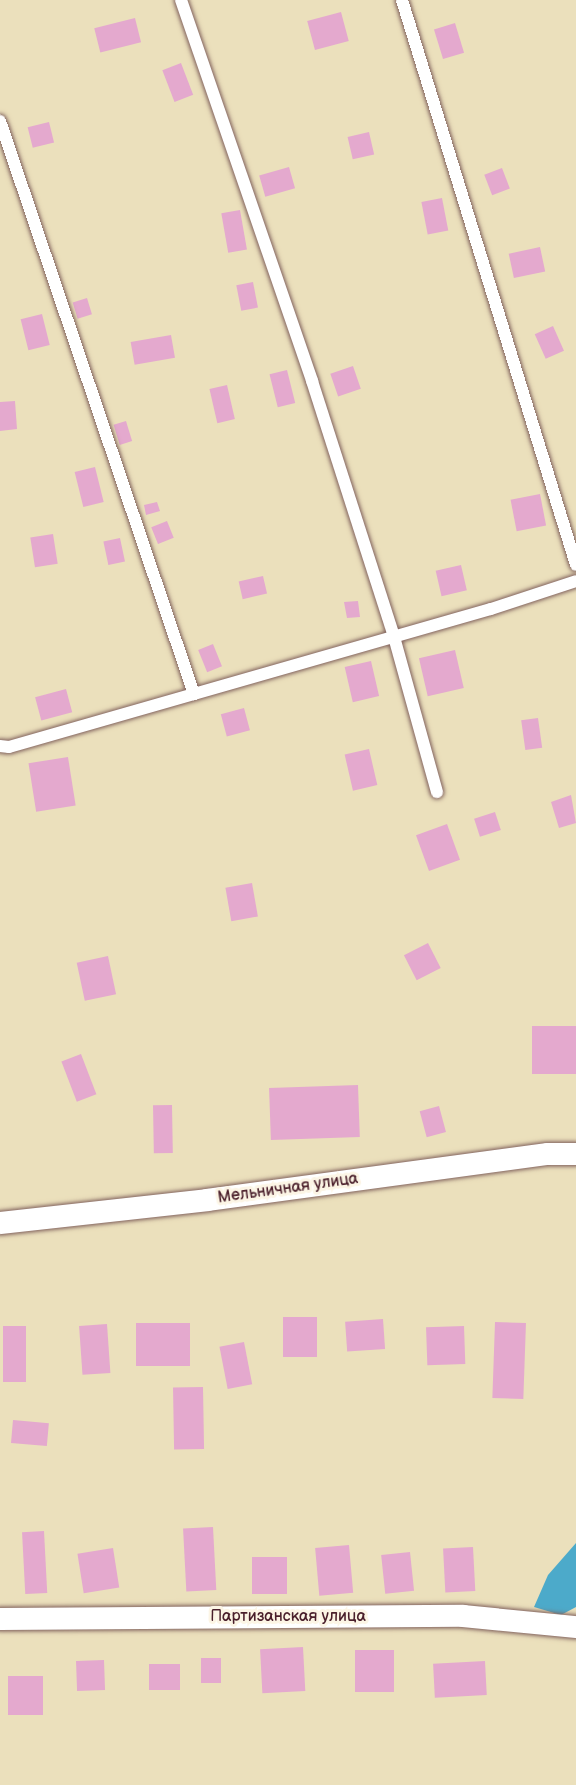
<!DOCTYPE html>
<meta charset="utf-8">
<style>
body{margin:0}
#map{position:relative;width:576px;height:1785px;overflow:hidden;background:#ebe0bc;font-family:"Balsamiq Sans",sans-serif}
div>[style]{position:absolute}
[style*='--x']{left:calc(var(--x)*1px);top:calc(var(--y)*1px);width:calc(var(--w)*1px);rotate:calc(var(--a)*1deg)}
.water>*{inset:0;background:#4caaca}
.building>*{inset:0;background:#e4a9ce;transform-origin:0 0}
.roads{filter:drop-shadow(0 0 2px #82635e) drop-shadow(0 0 2px #82635e)}
.lane>*{height:12px;margin:-6px;padding:0 6px;transform-origin:6px;border-radius:6px;background:#fff}
.street>*{height:22px;margin:-11px;padding:0 11px;transform-origin:11px;border-radius:11px;background:#fff}
span{translate:-50% -50%;white-space:nowrap;text-align:center;line-height:1.15;-webkit-text-stroke:6px #fcf5e5;paint-order:stroke}
.street-label{font-size:16px;color:#4a1f2b}
</style>
<div id="map">
<div class="water">
<i style="clip-path:polygon(576px 1543px,576px 1607px,561px 1615px,534px 1607px,548px 1575px)"></i>
</div>
<div class="building">
<i style="left:341px;top:12px;width:30px;height:35px;rotate:75deg"></i>
<i style="left:135px;top:18px;width:25px;height:42px;rotate:76deg"></i>
<i style="left:455px;top:23px;width:31px;height:22px;rotate:73deg"></i>
<i style="left:181px;top:63px;width:34px;height:20px;rotate:69deg"></i>
<i style="left:49px;top:122px;width:21px;height:22px;rotate:76deg"></i>
<i style="left:369px;top:132px;width:23px;height:22px;rotate:77deg"></i>
<i style="left:289px;top:167px;width:22px;height:31px;rotate:74deg"></i>
<i style="left:502px;top:168px;width:22px;height:19px;rotate:69deg"></i>
<i style="left:442px;top:198px;width:33px;height:21px;rotate:79deg"></i>
<i style="left:240px;top:210px;width:40px;height:19px;rotate:80deg"></i>
<i style="left:540px;top:247px;width:25px;height:32px;rotate:78deg"></i>
<i style="left:253px;top:282px;width:26px;height:17px;rotate:79deg"></i>
<i style="left:87px;top:298px;width:17px;height:15px;rotate:73deg"></i>
<i style="left:42px;top:314px;width:32px;height:22px;rotate:76deg"></i>
<i style="left:553px;top:326px;width:27px;height:20px;rotate:66deg"></i>
<i style="left:171px;top:335px;width:23px;height:41px;rotate:80deg"></i>
<i style="left:353px;top:366px;width:24px;height:24px;rotate:71deg"></i>
<i style="left:287px;top:370px;width:34px;height:18px;rotate:76deg"></i>
<i style="left:227px;top:385px;width:35px;height:18px;rotate:77deg"></i>
<i style="clip-path:polygon(15px 401px,17px 429px,0 431px,0 402px)"></i>
<i style="left:126px;top:421px;width:21px;height:13px;rotate:73deg"></i>
<i style="left:95px;top:467px;width:36px;height:21px;rotate:76deg"></i>
<i style="left:540px;top:494px;width:32px;height:30px;rotate:79deg"></i>
<i style="clip-path:polygon(157px 502px,160px 511px,146px 515px,144px 505px)"></i>
<i style="left:167px;top:521px;width:18px;height:17px;rotate:68deg"></i>
<i style="left:53px;top:534px;width:30px;height:23px;rotate:81deg"></i>
<i style="left:120px;top:538px;width:24px;height:17px;rotate:78deg"></i>
<i style="left:461px;top:565px;width:26px;height:26px;rotate:77deg"></i>
<i style="left:263px;top:576px;width:18px;height:25px;rotate:77deg"></i>
<i style="clip-path:polygon(358px 601px,360px 617px,347px 618px,344px 602px)"></i>
<i style="left:213px;top:644px;width:24px;height:16px;rotate:68deg"></i>
<i style="left:455px;top:650px;width:39px;height:37px;rotate:77deg"></i>
<i style="left:371px;top:661px;width:36px;height:27px;rotate:77deg"></i>
<i style="left:66px;top:689px;width:24px;height:32px;rotate:75deg"></i>
<i style="left:244px;top:708px;width:23px;height:24px;rotate:75deg"></i>
<i style="left:538px;top:718px;width:30px;height:17px;rotate:82deg"></i>
<i style="left:369px;top:749px;width:37px;height:25px;rotate:77deg"></i>
<i style="left:68px;top:757px;width:49px;height:40px;rotate:81deg"></i>
<i style="clip-path:polygon(571px 795px,576px 823px,559px 828px,551px 802px)"></i>
<i style="left:495px;top:812px;width:19px;height:22px;rotate:72deg"></i>
<i style="left:447px;top:824px;width:38px;height:33px;rotate:70deg"></i>
<i style="left:252px;top:883px;width:34px;height:27px;rotate:80deg"></i>
<i style="left:428px;top:943px;width:28px;height:27px;rotate:63deg"></i>
<i style="left:108px;top:956px;width:39px;height:32px;rotate:78deg"></i>
<i style="left:532px;top:1026px;width:44px;height:48px"></i>
<i style="left:81px;top:1054px;width:43px;height:21px;rotate:69deg"></i>
<i style="left:358px;top:1085px;width:52px;height:89px;rotate:88deg"></i>
<i style="left:172px;top:1105px;width:48px;height:19px;rotate:89deg"></i>
<i style="left:439px;top:1106px;width:27px;height:20px;rotate:75deg"></i>
<i style="left:283px;top:1317px;width:34px;height:40px"></i>
<i style="left:383px;top:1319px;width:30px;height:38px;rotate:86deg"></i>
<i style="left:495px;top:1322px;width:31px;height:76px;rotate:2deg"></i>
<i style="left:136px;top:1323px;width:54px;height:43px"></i>
<i style="left:107px;top:1324px;width:49px;height:28px;rotate:86deg"></i>
<i style="left:3px;top:1326px;width:23px;height:56px"></i>
<i style="left:464px;top:1326px;width:38px;height:38px;rotate:88deg"></i>
<i style="left:244px;top:1342px;width:43px;height:25px;rotate:79deg"></i>
<i style="left:203px;top:1387px;width:62px;height:30px;rotate:89deg"></i>
<i style="left:13px;top:1420px;width:36px;height:23px;rotate:5deg"></i>
<i style="left:213px;top:1527px;width:63px;height:30px;rotate:87deg"></i>
<i style="left:44px;top:1531px;width:62px;height:22px;rotate:87deg"></i>
<i style="left:349px;top:1545px;width:48px;height:34px;rotate:85deg"></i>
<i style="left:473px;top:1547px;width:44px;height:30px;rotate:87deg"></i>
<i style="left:113px;top:1548px;width:40px;height:36px;rotate:81deg"></i>
<i style="left:410px;top:1552px;width:39px;height:29px;rotate:84deg"></i>
<i style="left:252px;top:1557px;width:35px;height:37px"></i>
<i style="left:303px;top:1647px;width:44px;height:43px;rotate:87deg"></i>
<i style="left:355px;top:1650px;width:39px;height:42px"></i>
<i style="left:201px;top:1658px;width:20px;height:25px"></i>
<i style="left:104px;top:1660px;width:30px;height:28px;rotate:88deg"></i>
<i style="left:485px;top:1661px;width:34px;height:52px;rotate:87deg"></i>
<i style="left:149px;top:1664px;width:31px;height:26px"></i>
<i style="left:8px;top:1676px;width:35px;height:39px"></i>
</div>
<div class="roads">
<div class="lane">
<i style="--x:181;--y:0;--w:403;--a:71"></i>
<i style="--x:312;--y:381;--w:269;--a:72.2"></i>
<i style="--x:394;--y:637;--w:161;--a:74.5"></i>
<i style="--x:402;--y:0;--w:591;--a:72.88"></i>
<i style="--x:0;--y:121;--w:605;--a:71.3"></i>
<i style="--x:0;--y:746;--w:9;--a:6"></i>
<i style="--x:9;--y:747;--w:501;--a:-15.98"></i>
<i style="--x:491;--y:609;--w:89;--a:-18.2"></i>
</div>
<div class="street">
<i style="--x:0;--y:1223;--w:208;--a:-6.3"></i>
<i style="--x:207;--y:1200;--w:344;--a:-7.7"></i>
<i style="--x:548;--y:1154;--w:28;--a:0"></i>
<i style="--x:0;--y:1619;--w:463;--a:-0.4"></i>
<i style="--x:463;--y:1616;--w:114;--a:5.6"></i>
</div>
</div>
<div class="street-label">
<span style="left:288px;top:1189px;rotate:-8deg">Мельничная улица</span>
<span style="left:288px;top:1617px">Партизанская улица</span>
</div>
</div>
